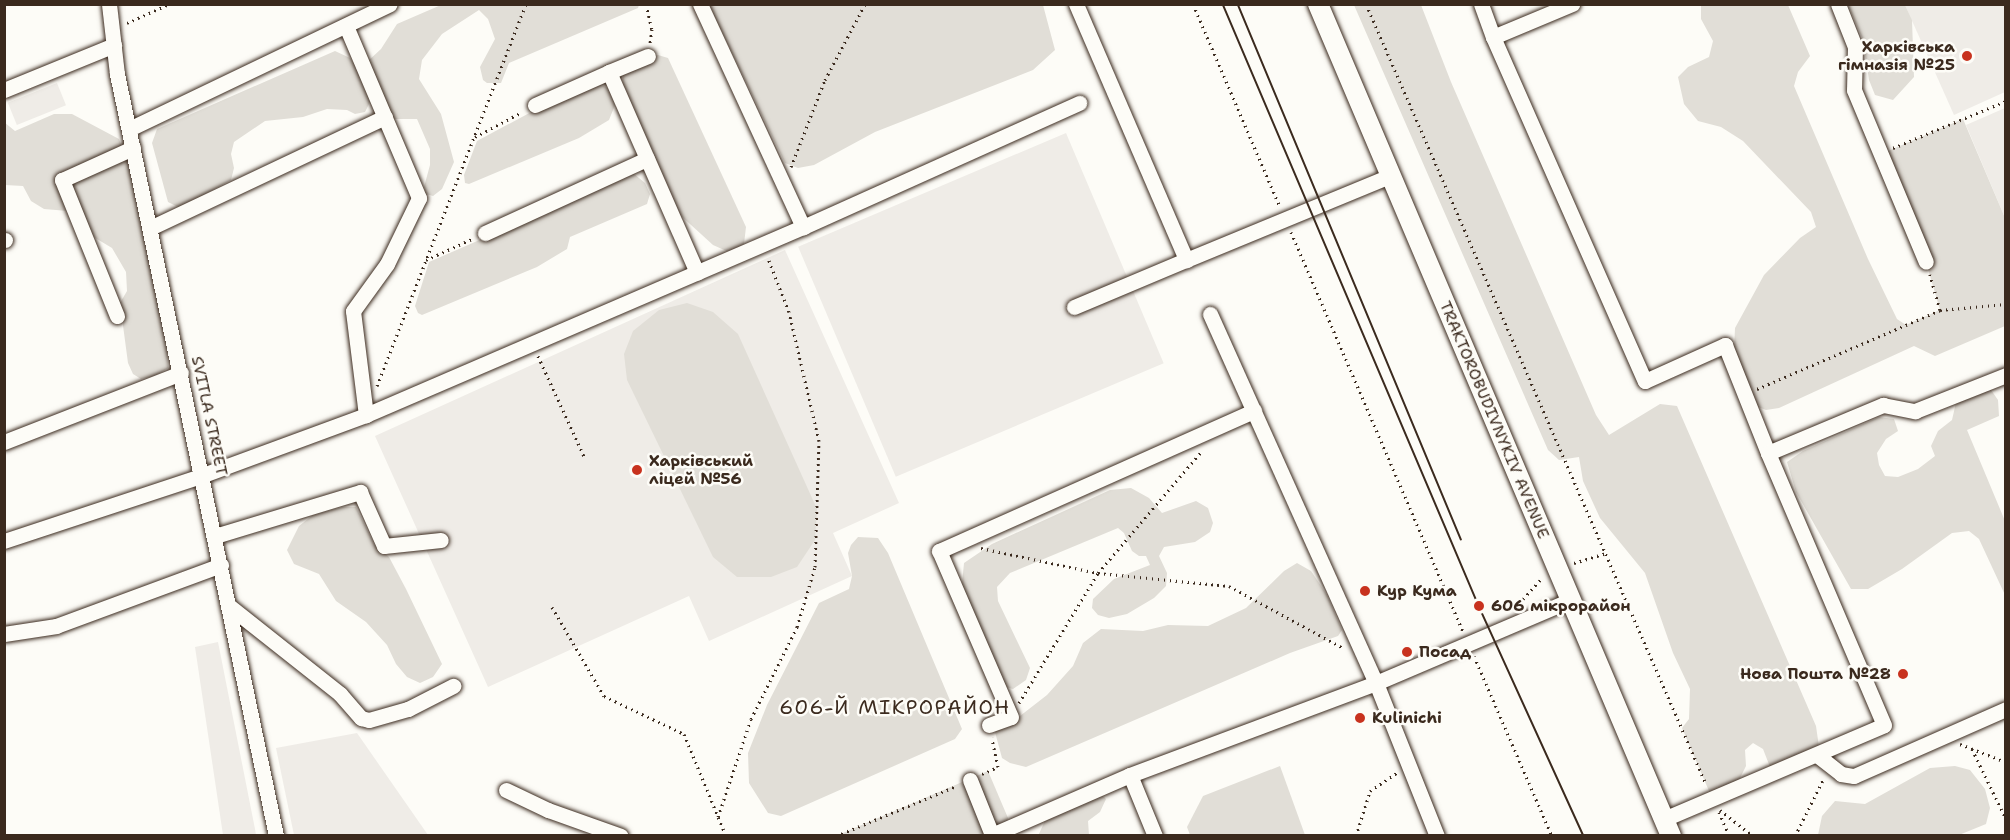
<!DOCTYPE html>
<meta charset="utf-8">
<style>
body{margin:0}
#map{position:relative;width:2010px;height:840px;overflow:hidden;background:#fdfcf7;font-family:"Shantell Sans",sans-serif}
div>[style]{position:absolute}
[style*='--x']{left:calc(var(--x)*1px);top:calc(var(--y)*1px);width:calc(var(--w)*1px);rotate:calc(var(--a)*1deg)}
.built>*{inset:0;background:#efece7;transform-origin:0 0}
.green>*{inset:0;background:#e1ded7}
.path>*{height:3px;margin-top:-1.5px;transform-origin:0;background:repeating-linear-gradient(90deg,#3b2a1e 0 1.5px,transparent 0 6px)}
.roads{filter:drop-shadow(0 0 2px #3b2a1e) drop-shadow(0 0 2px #3b2a1e)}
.minor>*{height:15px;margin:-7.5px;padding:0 7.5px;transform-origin:7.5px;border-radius:7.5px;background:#fdfcf7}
.major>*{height:20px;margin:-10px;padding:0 10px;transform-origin:10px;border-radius:10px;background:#fdfcf7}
.tram>*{height:1.5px;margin:-0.75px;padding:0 0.75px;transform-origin:0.75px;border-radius:0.75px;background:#3b2a1e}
.dots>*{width:16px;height:16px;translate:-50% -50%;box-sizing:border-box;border:3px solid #fdfcf7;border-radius:50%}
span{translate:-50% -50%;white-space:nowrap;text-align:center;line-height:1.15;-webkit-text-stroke:5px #fdfcf7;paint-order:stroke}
.poi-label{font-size:16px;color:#3b2a1e;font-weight:700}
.right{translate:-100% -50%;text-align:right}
.left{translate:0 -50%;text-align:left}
.street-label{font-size:16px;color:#3b2a1e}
.quarter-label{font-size:20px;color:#3b2a1e;letter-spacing:1.5px}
.frame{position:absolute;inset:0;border:6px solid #3b2a1e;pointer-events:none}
</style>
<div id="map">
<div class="built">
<i style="clip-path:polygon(1905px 5px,2005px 5px,2005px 92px,1954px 115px)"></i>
<i style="left:57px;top:83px;width:24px;height:53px;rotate:68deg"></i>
<i style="clip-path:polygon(2005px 108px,2005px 218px,1966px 125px)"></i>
<i style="left:1066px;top:133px;width:250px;height:291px;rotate:67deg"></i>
<i style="clip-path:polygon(785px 250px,899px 503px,833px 533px,852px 576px,709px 641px,689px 596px,488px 687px,375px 436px)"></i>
<i style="clip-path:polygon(218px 642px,255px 829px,256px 835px,223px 835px,195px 647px)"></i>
<i style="clip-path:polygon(357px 733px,428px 835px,294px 835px,276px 748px)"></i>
</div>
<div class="green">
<i style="clip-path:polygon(441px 5px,639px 5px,638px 8px,509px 63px,501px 83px,487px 83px,483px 80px,480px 67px,495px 39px,488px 19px,479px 10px,442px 34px,422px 60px,419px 79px,441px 114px,454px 162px,442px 189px,433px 196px,426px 194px,424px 187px,430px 165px,430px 149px,417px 119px,391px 119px,368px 61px,381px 49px,397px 24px)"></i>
<i style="clip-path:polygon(709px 5px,1043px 5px,1055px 50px,1033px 70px,875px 132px,814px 165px,798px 168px,785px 163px)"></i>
<i style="clip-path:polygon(1354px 5px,1421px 5px,1451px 82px,1596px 415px,1609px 435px,1660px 404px,1677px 406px,1816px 726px,1819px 747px,1770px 767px,1763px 749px,1753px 743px,1745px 750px,1746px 766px,1738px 782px,1712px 798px,1682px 728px,1689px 719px,1690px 689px,1673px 653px,1645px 573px,1600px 518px,1583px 481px,1579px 457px,1559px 460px,1548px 450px)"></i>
<i style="clip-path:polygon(1701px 5px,1788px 5px,1810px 56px,1798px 72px,1794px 86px,1868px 259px,1897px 319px,1906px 325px,1940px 310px,1926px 262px,1881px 154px,1963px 119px,2005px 218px,2005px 326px,1935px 356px,1914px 346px,1779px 408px,1766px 410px,1758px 407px,1741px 372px,1734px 350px,1735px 328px,1764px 275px,1800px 238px,1816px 227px,1811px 212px,1743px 141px,1721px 127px,1698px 121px,1684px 104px,1678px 77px,1688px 67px,1709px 57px,1713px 41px,1701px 19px)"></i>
<i style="clip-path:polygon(1848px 5px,1905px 5px,1912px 20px,1914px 77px,1893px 100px,1875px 95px,1869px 80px,1863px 40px)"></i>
<i style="clip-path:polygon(335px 51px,350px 58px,359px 71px,370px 102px,365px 112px,355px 114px,347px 110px,327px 109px,303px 117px,265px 121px,234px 142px,231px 154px,234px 168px,231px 180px,180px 208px,168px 202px,152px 143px,157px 129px)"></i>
<i style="clip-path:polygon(658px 55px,668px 58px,746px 227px,744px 244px,731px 253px,713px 245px,679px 214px,622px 84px,624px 71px)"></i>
<i style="clip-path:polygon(599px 84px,610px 89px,615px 105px,609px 120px,579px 138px,469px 184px,465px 183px,464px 175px,477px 141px,535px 110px)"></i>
<i style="clip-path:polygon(54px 114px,72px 114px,119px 139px,129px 167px,165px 322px,168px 368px,155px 376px,141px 379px,133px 374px,128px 363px,120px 303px,127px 291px,126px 272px,112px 248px,92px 236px,80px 212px,44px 209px,31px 201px,23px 186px,5px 185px,4px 122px,15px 131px)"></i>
<i style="clip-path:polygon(633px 173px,645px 183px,650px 194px,647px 204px,570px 237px,567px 249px,537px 267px,422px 315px,418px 313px,415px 306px,429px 262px)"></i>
<i style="clip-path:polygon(687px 303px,713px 312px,738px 334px,817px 509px,815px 540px,797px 567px,771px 577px,737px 577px,713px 557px,627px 380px,624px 354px,633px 331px,659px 310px)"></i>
<i style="clip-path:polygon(1989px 387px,1998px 400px,1999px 416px,1967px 430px,2005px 521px,2005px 595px,1979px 539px,1969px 531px,1952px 533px,1902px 569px,1868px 589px,1851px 589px,1796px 492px,1787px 462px,1803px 451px,1879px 417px,1894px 419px,1898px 431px,1886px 439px,1877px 453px,1879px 465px,1885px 476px,1898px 477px,1918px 469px,1935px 456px,1931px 446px,1938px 431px,1952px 420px,1957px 398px)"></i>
<i style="clip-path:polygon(1131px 488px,1149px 498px,1162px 513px,1196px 501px,1208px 508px,1213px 523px,1210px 532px,1195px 542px,1164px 547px,1159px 556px,1167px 573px,1166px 586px,1154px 598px,1127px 614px,1109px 618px,1098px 615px,1092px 608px,1093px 599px,1114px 579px,1150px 565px,1146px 556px,1139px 556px,1132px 551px,1124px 533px,1118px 528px,1010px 573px,997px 587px,998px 601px,1030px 668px,1026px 680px,1013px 689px,1002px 686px,962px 584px,964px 563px,992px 544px,1110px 490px)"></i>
<i style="clip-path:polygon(343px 507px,356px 507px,374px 544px,389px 557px,406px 589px,442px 664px,433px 677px,420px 683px,407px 677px,396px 664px,387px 645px,366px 622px,336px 601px,319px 574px,294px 564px,287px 550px,299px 526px,313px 515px)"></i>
<i style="clip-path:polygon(858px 537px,878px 538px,888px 553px,962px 729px,955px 739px,781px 816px,768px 813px,749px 783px,748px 753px,767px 705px,819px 603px,849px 589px,852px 576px,848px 553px,851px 545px)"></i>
<i style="clip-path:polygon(1297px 563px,1311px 571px,1327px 595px,1342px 630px,1338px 636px,1290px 653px,1026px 767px,1010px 763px,1002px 758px,995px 732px,999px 727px,1020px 716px,1047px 695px,1073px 666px,1083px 643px,1101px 629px,1143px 631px,1168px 625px,1208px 626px,1246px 608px,1284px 571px)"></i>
<i style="clip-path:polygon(1280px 766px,1305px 835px,1190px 835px,1187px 827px,1203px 796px)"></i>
<i style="clip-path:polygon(1955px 766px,1970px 770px,1985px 789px,1990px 808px,1986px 824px,1959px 835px,1818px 835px,1822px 816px,1835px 801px,1865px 804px,1930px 768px)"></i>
<i style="clip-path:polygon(988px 771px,1008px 818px,1006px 835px,836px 836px)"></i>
<i style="clip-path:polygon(1102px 795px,1106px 799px,1100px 812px,1088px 821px,1089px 835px,1038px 836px,1048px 814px)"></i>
</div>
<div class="path">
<i style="--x:646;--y:4;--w:26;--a:77"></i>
<i style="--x:652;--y:29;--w:15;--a:98"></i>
<i style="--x:1193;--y:4;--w:221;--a:66.8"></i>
<i style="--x:1366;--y:4;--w:851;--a:66.45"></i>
<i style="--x:127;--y:23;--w:46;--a:-24.3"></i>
<i style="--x:475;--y:137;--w:53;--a:-28"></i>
<i style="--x:1893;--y:148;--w:122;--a:-22.6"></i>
<i style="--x:791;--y:167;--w:93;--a:-68.7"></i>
<i style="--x:825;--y:80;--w:86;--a:-62.2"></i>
<i style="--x:1291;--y:232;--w:434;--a:66.7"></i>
<i style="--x:426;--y:260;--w:53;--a:-24.6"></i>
<i style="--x:1940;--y:310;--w:66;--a:-5.2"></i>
<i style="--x:538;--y:356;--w:112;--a:65.3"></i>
<i style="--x:377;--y:386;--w:410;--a:-68.7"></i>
<i style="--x:1757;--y:389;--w:199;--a:-23.3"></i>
<i style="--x:1940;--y:310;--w:37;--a:-106"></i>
<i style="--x:981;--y:548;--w:120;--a:12.1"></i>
<i style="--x:1098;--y:573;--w:132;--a:5.7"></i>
<i style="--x:1229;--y:586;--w:130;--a:28.5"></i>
<i style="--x:1574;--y:563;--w:34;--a:-17"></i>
<i style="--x:552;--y:607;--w:103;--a:59.7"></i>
<i style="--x:604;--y:696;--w:89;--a:25.4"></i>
<i style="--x:684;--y:734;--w:110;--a:67.6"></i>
<i style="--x:1509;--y:610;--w:4;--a:-104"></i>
<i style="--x:1508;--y:606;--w:17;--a:-25"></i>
<i style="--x:1523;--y:599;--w:28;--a:-48"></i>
<i style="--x:1474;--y:656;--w:196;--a:66.6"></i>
<i style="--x:1019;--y:703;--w:152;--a:-58.7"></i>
<i style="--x:1098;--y:573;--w:160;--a:-49.6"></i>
<i style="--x:1960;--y:744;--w:49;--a:21.4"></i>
<i style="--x:1972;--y:749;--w:78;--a:64.1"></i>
<i style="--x:982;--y:774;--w:17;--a:-24"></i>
<i style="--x:998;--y:767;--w:30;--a:-102"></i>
<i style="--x:1720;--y:810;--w:42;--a:38.2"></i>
<i style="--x:1719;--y:812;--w:26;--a:67"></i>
<i style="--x:718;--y:817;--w:103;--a:-71.4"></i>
<i style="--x:751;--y:719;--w:103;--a:-63.4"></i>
<i style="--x:797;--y:627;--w:63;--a:-73.3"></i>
<i style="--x:815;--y:567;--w:126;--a:-88.2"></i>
<i style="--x:819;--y:441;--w:132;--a:-103.1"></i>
<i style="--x:789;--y:312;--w:58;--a:-111.3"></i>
<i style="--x:836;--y:836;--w:130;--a:-22.6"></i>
<i style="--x:1356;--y:836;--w:47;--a:-72.7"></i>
<i style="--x:1370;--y:791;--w:32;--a:-34"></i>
<i style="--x:1795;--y:836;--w:65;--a:-63.4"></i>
</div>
<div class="roads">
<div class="minor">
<i style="--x:109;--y:4;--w:70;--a:83.5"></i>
<i style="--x:117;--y:74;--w:778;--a:78.21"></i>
<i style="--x:700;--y:4;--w:246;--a:65.2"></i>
<i style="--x:803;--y:227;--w:303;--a:-24.2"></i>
<i style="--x:1076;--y:4;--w:279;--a:66.7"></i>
<i style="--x:1186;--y:260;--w:221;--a:-22.4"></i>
<i style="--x:1481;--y:4;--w:35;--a:70"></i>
<i style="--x:1493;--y:37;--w:376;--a:66.2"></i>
<i style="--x:1645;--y:381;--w:88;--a:-24.2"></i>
<i style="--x:1725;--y:345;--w:116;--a:68.3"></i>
<i style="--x:1838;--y:4;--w:46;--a:68.4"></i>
<i style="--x:1855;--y:47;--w:43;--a:91.3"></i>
<i style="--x:1854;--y:90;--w:186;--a:67.3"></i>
<i style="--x:346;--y:26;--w:187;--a:67"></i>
<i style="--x:419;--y:198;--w:73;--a:115.9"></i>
<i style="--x:387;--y:264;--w:58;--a:125.9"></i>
<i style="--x:353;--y:311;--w:105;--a:82.9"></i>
<i style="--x:1493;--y:37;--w:86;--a:-22.7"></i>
<i style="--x:609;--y:72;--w:42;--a:-22.3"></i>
<i style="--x:4;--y:90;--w:119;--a:-22.2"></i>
<i style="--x:535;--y:105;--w:81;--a:-24"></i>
<i style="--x:609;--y:72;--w:219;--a:66.3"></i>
<i style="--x:129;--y:129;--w:289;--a:-25.6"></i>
<i style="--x:150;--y:228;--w:260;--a:-25.3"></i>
<i style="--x:485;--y:233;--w:178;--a:-24.6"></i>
<i style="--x:4;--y:240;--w:1;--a:0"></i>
<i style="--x:1074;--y:307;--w:121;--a:-22.8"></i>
<i style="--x:1210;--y:314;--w:405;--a:65.8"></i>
<i style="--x:1376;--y:683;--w:212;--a:-23.1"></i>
<i style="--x:117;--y:316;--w:147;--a:-112"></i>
<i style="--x:62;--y:180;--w:78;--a:-24.3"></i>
<i style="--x:4;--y:442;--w:190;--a:-21.3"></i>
<i style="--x:215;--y:536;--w:152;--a:-16.9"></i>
<i style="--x:360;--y:492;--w:59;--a:66"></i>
<i style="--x:384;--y:546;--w:57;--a:-6"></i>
<i style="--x:4;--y:541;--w:210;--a:-18.3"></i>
<i style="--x:203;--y:475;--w:174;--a:-20.2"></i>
<i style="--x:366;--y:415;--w:476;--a:-23.3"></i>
<i style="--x:229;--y:606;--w:142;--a:38.4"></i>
<i style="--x:340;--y:694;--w:32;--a:49"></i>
<i style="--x:361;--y:718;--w:8;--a:14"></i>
<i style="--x:369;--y:720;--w:41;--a:-15.8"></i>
<i style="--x:408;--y:709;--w:51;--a:-27.1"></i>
<i style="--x:4;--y:634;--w:53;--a:-8.7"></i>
<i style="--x:56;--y:626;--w:176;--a:-20.3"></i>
<i style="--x:989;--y:725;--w:23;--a:-20"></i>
<i style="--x:1011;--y:717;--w:181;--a:-113.4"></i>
<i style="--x:939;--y:551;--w:345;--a:-24"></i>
<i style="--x:1817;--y:755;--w:31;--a:38"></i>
<i style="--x:1841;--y:774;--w:13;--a:9"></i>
<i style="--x:1854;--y:776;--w:166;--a:-23.8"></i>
<i style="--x:1130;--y:775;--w:66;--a:67.7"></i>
<i style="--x:970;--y:780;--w:59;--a:68.2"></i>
<i style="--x:992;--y:835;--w:150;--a:-23.5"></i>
<i style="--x:1130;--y:775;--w:263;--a:-20.5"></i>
<i style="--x:1376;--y:683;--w:165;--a:68.3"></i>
<i style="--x:506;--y:790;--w:47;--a:25.5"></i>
<i style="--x:548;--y:810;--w:77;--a:19.6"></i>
<i style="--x:1664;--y:819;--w:239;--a:-23.1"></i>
<i style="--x:1884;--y:725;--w:296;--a:-113.1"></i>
<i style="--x:1768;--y:453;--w:125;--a:-22.7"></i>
<i style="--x:1883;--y:405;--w:33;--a:11"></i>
<i style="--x:1915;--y:411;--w:98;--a:-21.6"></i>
</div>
<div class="major">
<i style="--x:1318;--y:4;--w:904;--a:67.01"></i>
</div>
</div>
<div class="tram">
<i style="--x:1223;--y:4;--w:654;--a:66.96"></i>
<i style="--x:1479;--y:606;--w:253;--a:65.5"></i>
<i style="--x:1238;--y:4;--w:580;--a:67.37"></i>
</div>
<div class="dots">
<i style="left:1967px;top:56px;background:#c8321e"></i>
<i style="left:637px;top:470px;background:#c8321e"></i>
<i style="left:1365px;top:591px;background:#c8321e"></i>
<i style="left:1479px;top:606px;background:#c8321e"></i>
<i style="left:1407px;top:652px;background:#c8321e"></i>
<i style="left:1903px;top:674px;background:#c8321e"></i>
<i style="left:1360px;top:718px;background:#c8321e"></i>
</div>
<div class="poi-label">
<span class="right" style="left:1955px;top:56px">Харківська<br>гімназія №25</span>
<span class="left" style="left:649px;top:470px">Харківський<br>ліцей №56</span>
<span class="left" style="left:1377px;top:591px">Кур Кума</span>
<span class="left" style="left:1491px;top:606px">606 мікрорайон</span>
<span class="left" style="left:1419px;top:652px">Посад</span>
<span class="right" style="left:1891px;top:674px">Нова Пошта №28</span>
<span class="left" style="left:1372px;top:718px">Kulinichi</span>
</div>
<div class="street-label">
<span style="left:209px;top:416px;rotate:78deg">SVITLA STREET</span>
<span style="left:1494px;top:420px;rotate:67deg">TRAKTOROBUDIVNYKIV AVENUE</span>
</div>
<div class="quarter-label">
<span style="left:895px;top:707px">606-Й МІКРОРАЙОН</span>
</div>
<div class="frame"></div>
</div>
